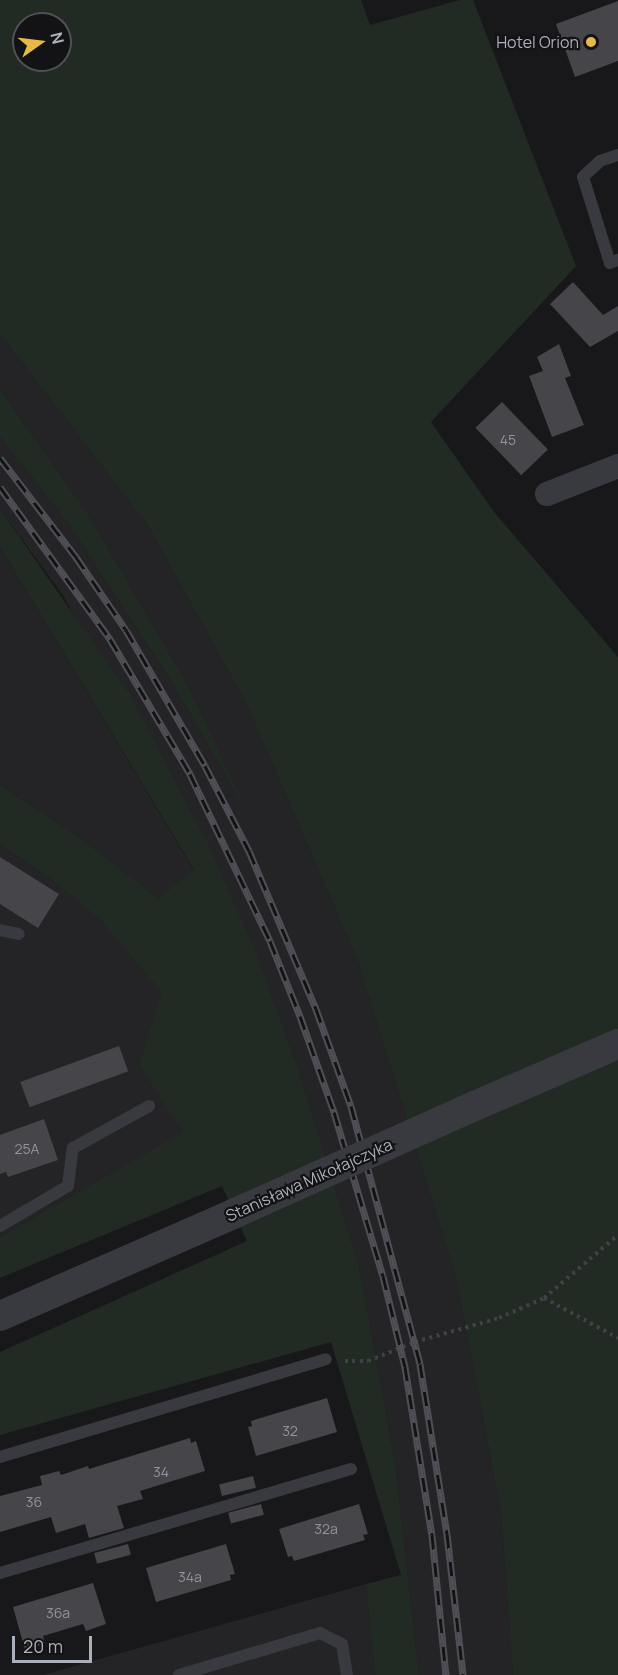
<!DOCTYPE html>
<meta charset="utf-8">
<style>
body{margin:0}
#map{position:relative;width:618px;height:1675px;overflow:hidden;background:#18181a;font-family:Manrope,sans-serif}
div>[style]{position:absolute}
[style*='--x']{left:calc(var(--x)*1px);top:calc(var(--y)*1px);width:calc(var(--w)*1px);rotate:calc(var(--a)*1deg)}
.built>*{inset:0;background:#242427}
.green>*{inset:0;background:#222a24}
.building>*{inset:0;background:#45454a;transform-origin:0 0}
.path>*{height:4px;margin-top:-2px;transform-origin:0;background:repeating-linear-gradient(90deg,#3f4146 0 3px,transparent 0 7.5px)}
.service>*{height:12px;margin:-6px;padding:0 6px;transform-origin:6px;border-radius:6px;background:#393a3f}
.minor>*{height:24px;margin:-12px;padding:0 12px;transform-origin:12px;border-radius:12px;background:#393a3f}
.tertiary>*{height:30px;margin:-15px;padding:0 15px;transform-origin:15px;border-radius:15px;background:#393a3f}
.rail>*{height:7px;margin-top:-3.5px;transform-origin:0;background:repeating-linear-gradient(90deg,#131315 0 14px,#4f5056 0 28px);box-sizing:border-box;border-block:2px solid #4f5056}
.tertiary-bridge>*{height:30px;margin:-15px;padding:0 15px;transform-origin:15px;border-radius:15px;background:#393a3f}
.dots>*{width:16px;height:16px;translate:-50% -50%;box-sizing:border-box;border:3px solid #131315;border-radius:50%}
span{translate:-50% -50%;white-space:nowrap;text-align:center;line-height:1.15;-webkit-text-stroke:4.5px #131315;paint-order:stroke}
.number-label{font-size:14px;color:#92949d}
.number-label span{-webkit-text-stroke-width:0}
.poi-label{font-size:16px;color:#abafb9}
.right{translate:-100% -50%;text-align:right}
.street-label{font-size:16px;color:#abafb9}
.north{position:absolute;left:12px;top:12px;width:60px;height:60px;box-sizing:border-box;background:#131315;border:2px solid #505157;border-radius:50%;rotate:76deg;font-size:16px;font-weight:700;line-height:24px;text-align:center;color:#abafb9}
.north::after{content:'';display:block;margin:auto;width:21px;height:27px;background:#e6ba44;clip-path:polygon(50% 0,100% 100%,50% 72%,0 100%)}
.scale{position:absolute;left:12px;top:1636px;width:80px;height:27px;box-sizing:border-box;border:3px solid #abafb9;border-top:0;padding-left:8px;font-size:18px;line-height:21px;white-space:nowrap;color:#abafb9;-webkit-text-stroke:4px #131315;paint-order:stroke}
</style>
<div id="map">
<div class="built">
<i style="clip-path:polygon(0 334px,148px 526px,246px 703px,357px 959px,456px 1277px,501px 1512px,513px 1675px,419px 1675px,395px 1462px,359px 1266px,297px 1065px,259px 960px,64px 597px,0 509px,0 437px,68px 523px,173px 684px,244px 807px,188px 685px,88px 514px,0 389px)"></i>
<i style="clip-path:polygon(0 547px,194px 871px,158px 898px,83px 840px,0 785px)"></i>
<i style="clip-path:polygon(0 844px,50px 878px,101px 921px,163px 992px,139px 1065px,184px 1132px,0 1237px)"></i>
<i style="clip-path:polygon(366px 1584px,375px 1675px,43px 1675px)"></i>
</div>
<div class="green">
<i style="clip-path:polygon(evenodd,0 0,361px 0,370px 25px,460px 0,473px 0,576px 266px,431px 422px,494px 512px,618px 657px,618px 1675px,513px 1675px,501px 1512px,456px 1277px,357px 959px,246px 703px,148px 526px,0 334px,0 0,24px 24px,60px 24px,60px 60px,24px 60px,24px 24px)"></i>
<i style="clip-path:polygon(0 389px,88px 514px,188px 685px,249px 816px,173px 684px,68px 523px,0 437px)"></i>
<i style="clip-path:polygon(0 509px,131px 697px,209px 846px,259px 960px,297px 1065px,359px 1266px,395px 1462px,419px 1675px,375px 1675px,366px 1584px,401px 1575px,331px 1342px,0 1435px,0 1352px,247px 1241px,222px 1186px,0 1278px,0 1237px,183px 1132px,139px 1065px,162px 992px,101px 921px,50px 878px,0 844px,0 785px,83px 840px,158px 898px,194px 870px,0 547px)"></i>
</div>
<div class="building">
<i style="clip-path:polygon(618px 1px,618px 61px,575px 77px,556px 24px)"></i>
<i style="clip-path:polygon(573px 282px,603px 315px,618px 306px,618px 331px,590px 347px,550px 304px)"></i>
<i style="clip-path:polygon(559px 344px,571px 376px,565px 378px,584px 425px,552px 437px,529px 376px,543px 371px,537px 357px)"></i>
<i style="left:502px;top:402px;width:66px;height:37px;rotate:46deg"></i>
<i style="clip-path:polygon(0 857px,59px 894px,38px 928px,0 904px)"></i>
<i style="left:119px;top:1046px;width:27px;height:105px;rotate:70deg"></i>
<i style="clip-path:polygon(44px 1119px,58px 1160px,8px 1177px,6px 1172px,0 1174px,0 1135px)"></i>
<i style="clip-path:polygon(327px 1398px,337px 1432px,256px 1456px,248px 1427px,252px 1426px,251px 1421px)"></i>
<i style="clip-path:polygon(190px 1438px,191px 1443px,196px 1441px,205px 1471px,140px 1491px,143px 1499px,117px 1506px,124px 1528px,89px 1538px,85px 1524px,56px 1533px,51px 1517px,0 1532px,0 1496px,42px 1485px,40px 1476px,59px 1471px,61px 1475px,88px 1466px,89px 1469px)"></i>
<i style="left:253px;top:1476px;width:12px;height:35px;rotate:76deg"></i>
<i style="left:261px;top:1504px;width:11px;height:34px;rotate:75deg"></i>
<i style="clip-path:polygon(359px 1504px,368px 1534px,363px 1535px,365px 1540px,294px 1561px,292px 1556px,288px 1557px,279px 1529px)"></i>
<i style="left:128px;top:1544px;width:11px;height:35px;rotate:75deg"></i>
<i style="clip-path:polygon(226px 1544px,235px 1574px,230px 1575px,231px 1580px,156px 1602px,146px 1568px)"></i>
<i style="clip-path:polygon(93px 1583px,106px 1624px,86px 1631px,83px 1624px,43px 1636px,45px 1644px,25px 1650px,13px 1607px)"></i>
</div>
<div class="path">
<i style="--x:544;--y:1298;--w:84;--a:28.4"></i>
<i style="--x:345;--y:1361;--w:23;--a:0"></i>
<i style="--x:368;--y:1361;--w:51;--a:-22"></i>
<i style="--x:415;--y:1342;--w:87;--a:-15.9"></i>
<i style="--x:499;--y:1318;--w:49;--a:-24"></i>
<i style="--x:544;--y:1298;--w:97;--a:-40.4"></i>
</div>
<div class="service">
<i style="--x:618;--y:155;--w:19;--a:162"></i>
<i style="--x:600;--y:161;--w:23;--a:137"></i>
<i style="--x:583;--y:177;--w:90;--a:72.6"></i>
<i style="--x:610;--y:263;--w:9;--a:-21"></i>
<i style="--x:0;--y:930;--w:19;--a:12"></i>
<i style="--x:0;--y:1226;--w:79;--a:-30.5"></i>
<i style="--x:68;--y:1186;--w:38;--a:-83"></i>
<i style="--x:73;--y:1148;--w:87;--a:-28.9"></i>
<i style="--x:0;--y:1457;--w:340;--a:-16.7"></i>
<i style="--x:0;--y:1573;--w:366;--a:-16.5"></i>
<i style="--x:179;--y:1675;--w:147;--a:-16.6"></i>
<i style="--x:320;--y:1633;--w:25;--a:27"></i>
<i style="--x:342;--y:1644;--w:31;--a:81"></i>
</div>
<div class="minor">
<i style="--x:547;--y:494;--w:76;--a:-21.5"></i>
</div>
<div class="tertiary">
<i style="--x:470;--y:1108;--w:161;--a:-23.4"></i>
<i style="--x:0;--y:1316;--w:254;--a:-23.6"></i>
</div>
<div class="rail">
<i style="--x:0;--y:458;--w:125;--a:52.5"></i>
<i style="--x:76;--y:557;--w:88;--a:55.6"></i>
<i style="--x:126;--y:630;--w:157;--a:59.8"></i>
<i style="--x:205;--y:766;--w:96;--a:62.6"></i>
<i style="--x:249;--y:851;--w:172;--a:67"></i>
<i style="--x:316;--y:1009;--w:103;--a:70.2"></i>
<i style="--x:351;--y:1106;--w:267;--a:75"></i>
<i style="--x:420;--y:1364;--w:172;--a:81"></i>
<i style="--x:447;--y:1534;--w:142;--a:83.5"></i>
<i style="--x:0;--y:487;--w:188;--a:54.1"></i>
<i style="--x:110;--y:639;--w:157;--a:59.3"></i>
<i style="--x:190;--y:774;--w:185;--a:64.4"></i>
<i style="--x:270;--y:941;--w:81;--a:68.2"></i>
<i style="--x:300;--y:1016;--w:102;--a:70.5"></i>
<i style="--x:334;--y:1112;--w:171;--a:73.4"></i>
<i style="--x:383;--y:1276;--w:94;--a:76.4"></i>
<i style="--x:405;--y:1367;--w:170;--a:80.9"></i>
<i style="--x:432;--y:1535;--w:141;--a:84.3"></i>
</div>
<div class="tertiary-bridge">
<i style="--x:233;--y:1214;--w:260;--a:-24.1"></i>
</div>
<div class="dots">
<i style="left:591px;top:42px;background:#e6ba44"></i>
</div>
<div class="number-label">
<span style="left:508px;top:440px">45</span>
<span style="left:27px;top:1149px">25A</span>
<span style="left:290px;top:1431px">32</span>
<span style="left:161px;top:1472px">34</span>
<span style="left:34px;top:1502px">36</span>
<span style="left:326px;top:1529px">32a</span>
<span style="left:190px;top:1577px">34a</span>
<span style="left:58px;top:1613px">36a</span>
</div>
<div class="poi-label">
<span class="right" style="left:579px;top:42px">Hotel Orion</span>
</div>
<div class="street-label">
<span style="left:309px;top:1180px;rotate:-24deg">Stanisława Mikołajczyka</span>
</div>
<div class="north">N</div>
<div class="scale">20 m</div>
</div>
